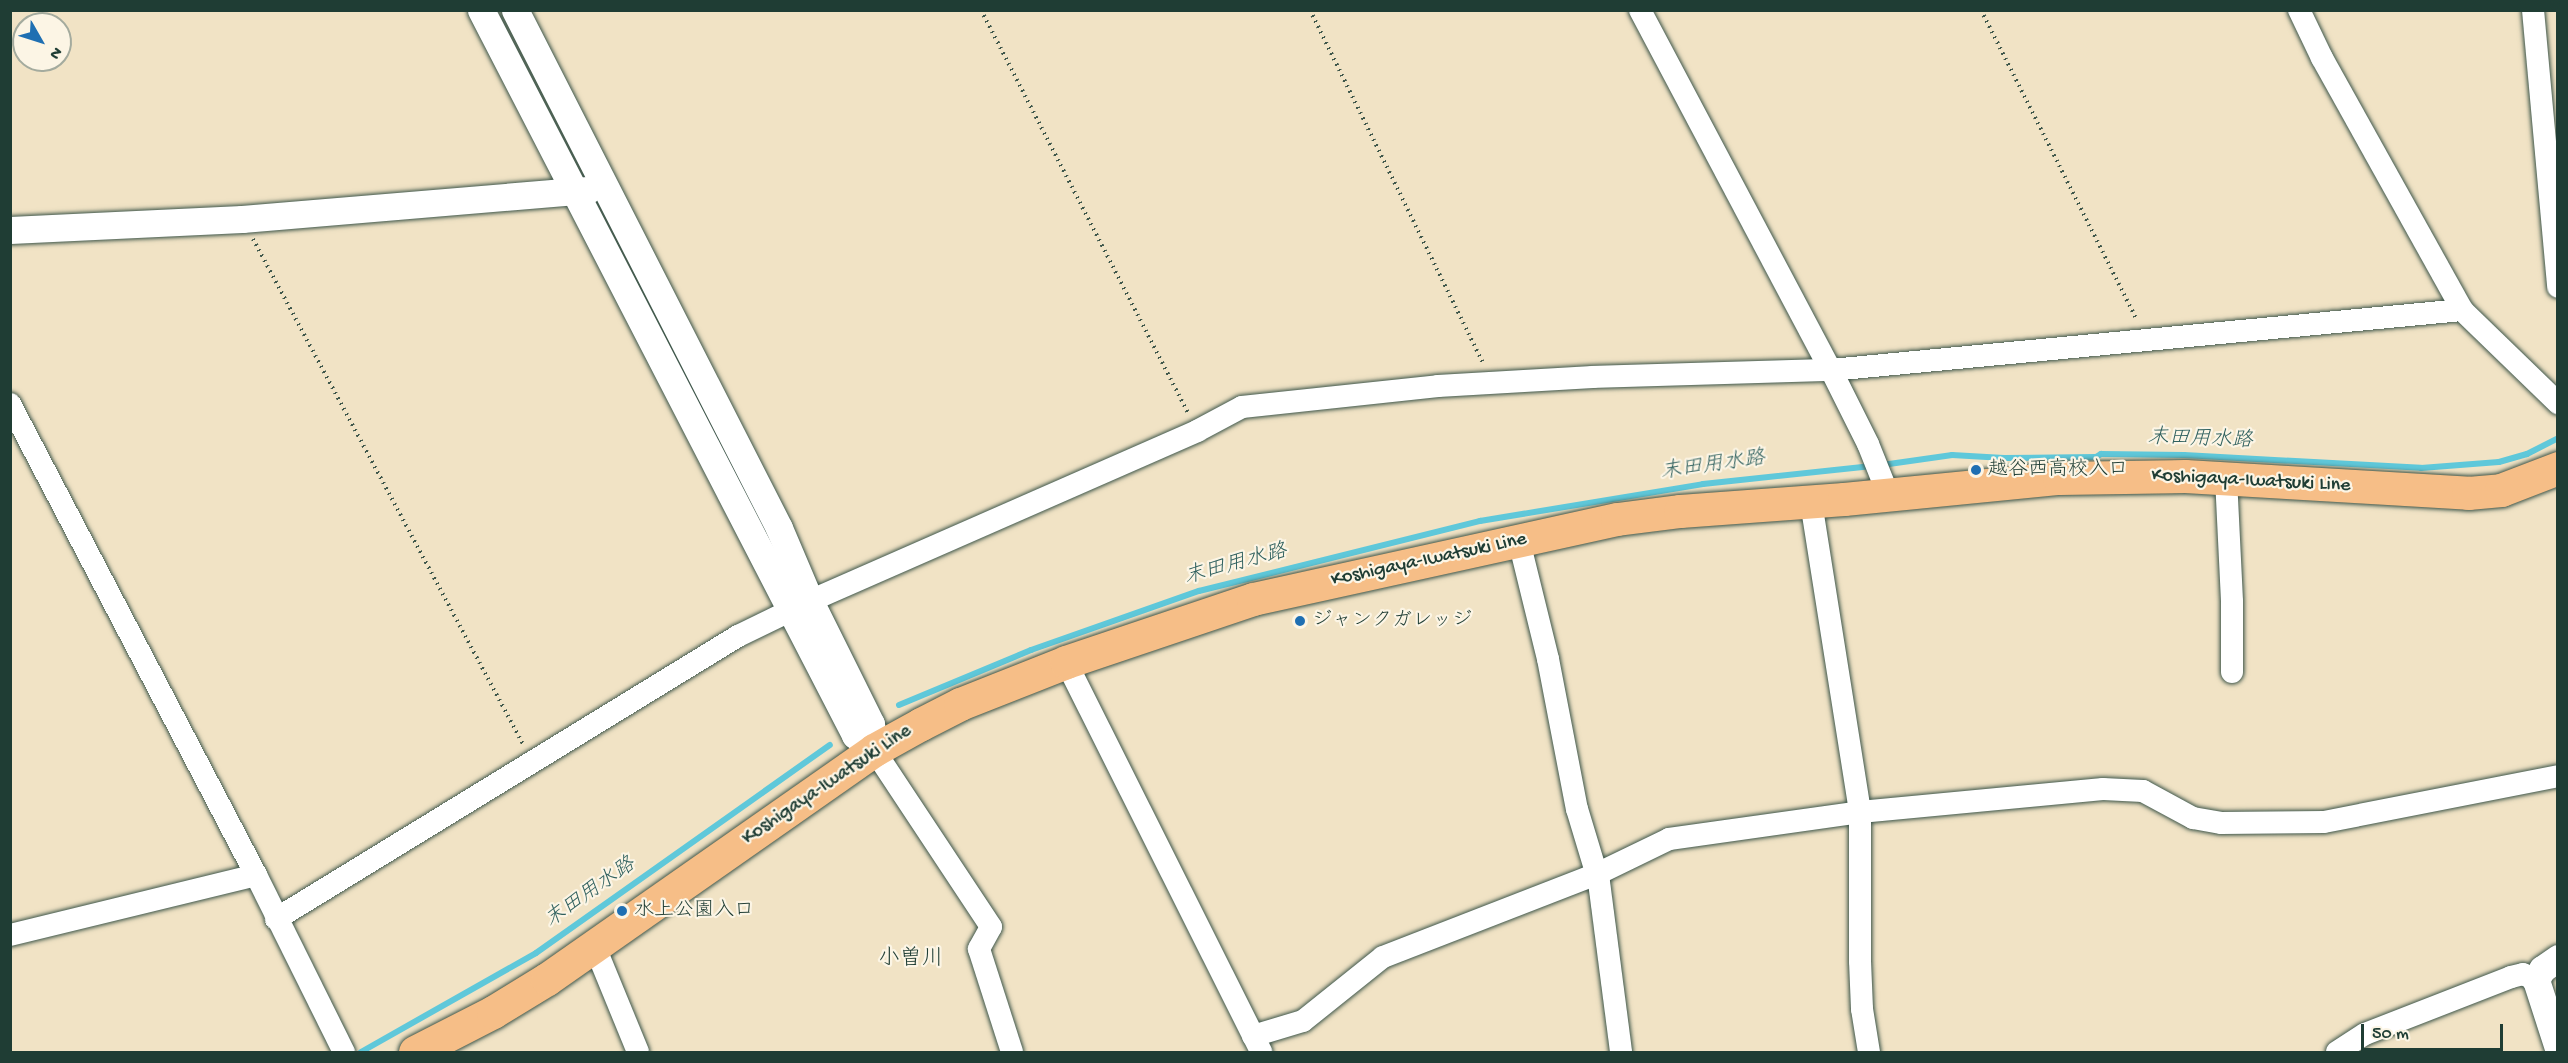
<!DOCTYPE html>
<meta charset="utf-8">
<style>
body{margin:0}
#map{position:relative;width:2568px;height:1063px;overflow:hidden;background:#f1e3c5;font-family:"Gochi Hand","Klee One",sans-serif}
div>[style]{position:absolute}
[style*='--x']{left:calc(var(--x)*1px);top:calc(var(--y)*1px);width:calc(var(--w)*1px);rotate:calc(var(--a)*1deg)}
.stream>*{height:6px;margin:-3px;padding:0 3px;transform-origin:3px;border-radius:3px;background:#5fc8da}
.path>*{height:4px;margin-top:-2px;transform-origin:0;background:repeating-linear-gradient(90deg,#3e564a 0 1.5px,transparent 0 6px)}
.roads{filter:drop-shadow(0 0 2px #3e564a) drop-shadow(0 0 2px #3e564a)}
.minor>*{height:22px;margin:-11px;padding:0 11px;transform-origin:11px;border-radius:11px;background:#fff}
.tertiary>*{height:27px;margin:-13.5px;padding:0 13.5px;transform-origin:13.5px;border-radius:13.5px;background:#fff}
.primary>*{height:33px;margin:-16.5px;padding:0 16.5px;transform-origin:16.5px;border-radius:16.5px;background:#f6be87}
.dots>*{width:16px;height:16px;translate:-50% -50%;box-sizing:border-box;border:3px solid #fcf5e5;border-radius:50%}
span{translate:-50% -50%;white-space:nowrap;text-align:center;line-height:1.15;-webkit-text-stroke:4.5px #fcf5e5;paint-order:stroke}
.poi-label{font-size:20px;color:#1f3d34}
.left{translate:0 -50%;text-align:left}
.street-label{font-size:20px;color:#1f3d34}
.water-label{font-size:21px;color:#2f605e;font-style:italic}
.quarter-label{font-size:22px;color:#1f3d34}
.frame{position:absolute;inset:0;border:12px solid #1f3d34;pointer-events:none}
.north{position:absolute;left:12px;top:12px;width:60px;height:60px;box-sizing:border-box;background:#fcf5e5;border:2px solid #a4ab9e;border-radius:50%;rotate:129deg;font-size:16px;font-weight:700;line-height:24px;text-align:center;color:#1f3d34}
.north::after{content:'';display:block;margin:auto;width:21px;height:27px;background:#1f6fb2;clip-path:polygon(50% 0,100% 100%,50% 72%,0 100%)}
.scale{position:absolute;left:2361px;top:1024px;width:142px;height:27px;box-sizing:border-box;border:3px solid #1f3d34;border-top:0;padding-left:8px;font-size:18px;line-height:21px;white-space:nowrap;color:#1f3d34;-webkit-text-stroke:4px #fcf5e5;paint-order:stroke}
</style>
<div id="map">
<div class="stream">
<i style="--x:1882;--y:465;--w:71;--a:-8.1"></i>
<i style="--x:1952;--y:455;--w:52;--a:3.3"></i>
<i style="--x:2004;--y:458;--w:92;--a:-0.6"></i>
<i style="--x:2096;--y:457;--w:6;--a:-31"></i>
<i style="--x:2101;--y:454;--w:83;--a:0.7"></i>
<i style="--x:2184;--y:455;--w:237;--a:3.1"></i>
<i style="--x:2421;--y:468;--w:78;--a:-4.4"></i>
<i style="--x:2499;--y:462;--w:29;--a:-16"></i>
<i style="--x:2527;--y:454;--w:35;--a:-27"></i>
<i style="--x:899;--y:705;--w:143;--a:-22.6"></i>
<i style="--x:1031;--y:650;--w:178;--a:-19.4"></i>
<i style="--x:1199;--y:591;--w:290;--a:-14"></i>
<i style="--x:1480;--y:521;--w:226;--a:-9.4"></i>
<i style="--x:1703;--y:484;--w:170;--a:-6.1"></i>
<i style="--x:361;--y:1052;--w:201;--a:-29.5"></i>
<i style="--x:536;--y:953;--w:360;--a:-35.3"></i>
</div>
<div class="path">
<i style="--x:981;--y:10;--w:454;--a:62.8"></i>
<i style="--x:1310;--y:10;--w:395;--a:63.9"></i>
<i style="--x:1981;--y:10;--w:347;--a:63.3"></i>
<i style="--x:253;--y:239;--w:575;--a:61.87"></i>
</div>
<div class="roads">
<div class="minor">
<i style="--x:1640;--y:10;--w:408;--a:62.1"></i>
<i style="--x:1831;--y:370;--w:83;--a:63.4"></i>
<i style="--x:1868;--y:444;--w:54;--a:68.2"></i>
<i style="--x:2299;--y:10;--w:53;--a:64.4"></i>
<i style="--x:2322;--y:58;--w:288;--a:60.9"></i>
<i style="--x:2462;--y:310;--w:134;--a:44.1"></i>
<i style="--x:2533;--y:10;--w:278;--a:84.8"></i>
<i style="--x:10;--y:404;--w:531;--a:62.42"></i>
<i style="--x:256;--y:875;--w:198;--a:63.6"></i>
<i style="--x:2226;--y:478;--w:124;--a:87.2"></i>
<i style="--x:2232;--y:602;--w:70;--a:90"></i>
<i style="--x:1811;--y:502;--w:314;--a:81"></i>
<i style="--x:1860;--y:812;--w:149;--a:90"></i>
<i style="--x:1860;--y:961;--w:48;--a:87.6"></i>
<i style="--x:1862;--y:1009;--w:44;--a:80.8"></i>
<i style="--x:1519;--y:541;--w:122;--a:76.2"></i>
<i style="--x:1548;--y:659;--w:153;--a:79.1"></i>
<i style="--x:1577;--y:809;--w:76;--a:73.2"></i>
<i style="--x:1599;--y:882;--w:171;--a:82.6"></i>
<i style="--x:1066;--y:662;--w:436;--a:63.4"></i>
<i style="--x:874;--y:750;--w:212;--a:56.5"></i>
<i style="--x:991;--y:927;--w:25;--a:119"></i>
<i style="--x:979;--y:949;--w:108;--a:72.2"></i>
<i style="--x:276;--y:919;--w:542;--a:-31.49"></i>
<i style="--x:738;--y:636;--w:80;--a:-25.9"></i>
<i style="--x:810;--y:601;--w:423;--a:-23.7"></i>
<i style="--x:1197;--y:431;--w:51;--a:-28.1"></i>
<i style="--x:1242;--y:407;--w:197;--a:-6.1"></i>
<i style="--x:1438;--y:386;--w:155;--a:-3.3"></i>
<i style="--x:1593;--y:377;--w:238;--a:-1.7"></i>
<i style="--x:1831;--y:370;--w:634;--a:-5.43"></i>
<i style="--x:10;--y:935;--w:253;--a:-13.7"></i>
<i style="--x:595;--y:947;--w:113;--a:67.7"></i>
<i style="--x:1253;--y:1036;--w:52;--a:-16.7"></i>
<i style="--x:1303;--y:1021;--w:102;--a:-38.7"></i>
<i style="--x:1383;--y:957;--w:230;--a:-21.2"></i>
<i style="--x:1597;--y:874;--w:80;--a:-25.9"></i>
<i style="--x:1669;--y:839;--w:193;--a:-8"></i>
<i style="--x:1860;--y:812;--w:244;--a:-5.4"></i>
<i style="--x:2103;--y:789;--w:40;--a:2.9"></i>
<i style="--x:2143;--y:791;--w:57;--a:28.4"></i>
<i style="--x:2193;--y:818;--w:28;--a:10"></i>
<i style="--x:2221;--y:823;--w:103;--a:-0.6"></i>
<i style="--x:2324;--y:822;--w:238;--a:-11.1"></i>
<i style="--x:2337;--y:1052;--w:33;--a:-33"></i>
<i style="--x:2365;--y:1034;--w:157;--a:-21.3"></i>
<i style="--x:2511;--y:977;--w:12;--a:-14"></i>
<i style="--x:2523;--y:974;--w:14;--a:25"></i>
</div>
<div class="tertiary">
<i style="--x:481;--y:10;--w:816;--a:62.71"></i>
<i style="--x:855;--y:735;--w:24;--a:38"></i>
<i style="--x:515;--y:10;--w:581;--a:62.99"></i>
<i style="--x:779;--y:528;--w:79;--a:67"></i>
<i style="--x:810;--y:601;--w:137;--a:63.6"></i>
<i style="--x:871;--y:724;--w:26;--a:83"></i>
<i style="--x:10;--y:230;--w:232;--a:-2.7"></i>
<i style="--x:242;--y:219;--w:347;--a:-4.8"></i>
<i style="--x:2558;--y:958;--w:19;--a:145"></i>
<i style="--x:2542;--y:969;--w:13;--a:119"></i>
<i style="--x:2536;--y:980;--w:71;--a:72.1"></i>
</div>
<div class="primary">
<i style="--x:415;--y:1052;--w:88;--a:-27.1"></i>
<i style="--x:493;--y:1012;--w:63;--a:-31.4"></i>
<i style="--x:547;--y:979;--w:399;--a:-35"></i>
<i style="--x:874;--y:750;--w:54;--a:-29"></i>
<i style="--x:921;--y:724;--w:44;--a:-27.1"></i>
<i style="--x:960;--y:704;--w:114;--a:-21.6"></i>
<i style="--x:1066;--y:662;--w:197;--a:-18.6"></i>
<i style="--x:1253;--y:599;--w:373;--a:-12.4"></i>
<i style="--x:1617;--y:519;--w:64;--a:-7.2"></i>
<i style="--x:1680;--y:511;--w:164;--a:-4.2"></i>
<i style="--x:1844;--y:499;--w:216;--a:-5.6"></i>
<i style="--x:2059;--y:478;--w:126;--a:-0.9"></i>
<i style="--x:2185;--y:476;--w:284;--a:3.4"></i>
<i style="--x:2468;--y:493;--w:33;--a:-5"></i>
<i style="--x:2501;--y:490;--w:61;--a:-21.1"></i>
</div>
</div>
<div class="dots">
<i style="left:1976px;top:470px;background:#1f6fb2"></i>
<i style="left:1300px;top:621px;background:#1f6fb2"></i>
<i style="left:622px;top:911px;background:#1f6fb2"></i>
</div>
<div class="poi-label">
<span class="left" style="left:1988px;top:470px">越谷西高校入口</span>
<span class="left" style="left:1312px;top:621px">ジャンクガレッジ</span>
<span class="left" style="left:634px;top:911px">水上公園入口</span>
</div>
<div class="street-label">
<span style="left:2251px;top:481px;rotate:3deg">Koshigaya-Iwatsuki Line</span>
<span style="left:1429px;top:560px;rotate:-12deg">Koshigaya-Iwatsuki Line</span>
<span style="left:827px;top:785px;rotate:-34deg">Koshigaya-Iwatsuki Line</span>
</div>
<div class="water-label">
<span style="left:2200px;top:441px;rotate:2deg">末田用水路</span>
<span style="left:1713px;top:467px;rotate:-8deg">末田用水路</span>
<span style="left:1236px;top:566px;rotate:-15deg">末田用水路</span>
<span style="left:591px;top:894px;rotate:-35deg">末田用水路</span>
</div>
<div class="quarter-label">
<span style="left:911px;top:961px">小曽川</span>
</div>
<div class="frame"></div>
<div class="north">N</div>
<div class="scale">50 m</div>
</div>
